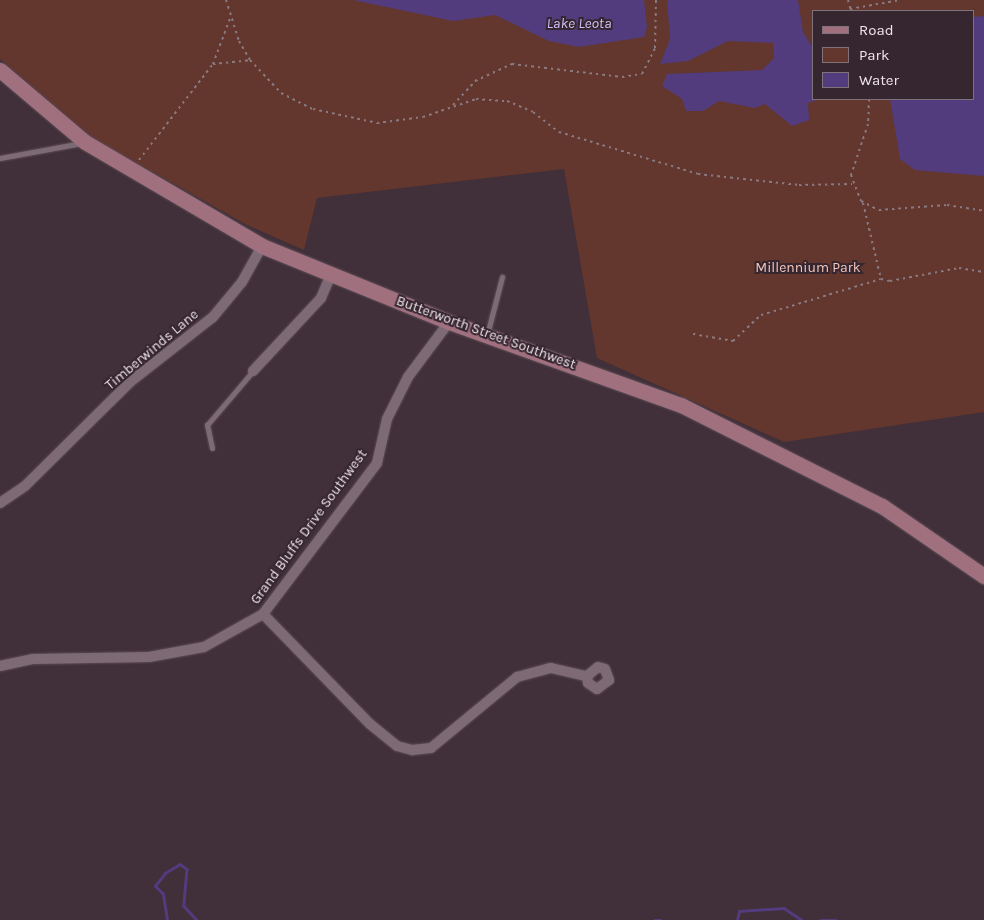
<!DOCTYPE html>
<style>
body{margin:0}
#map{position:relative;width:984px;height:920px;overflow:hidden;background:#412f39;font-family:Karla,sans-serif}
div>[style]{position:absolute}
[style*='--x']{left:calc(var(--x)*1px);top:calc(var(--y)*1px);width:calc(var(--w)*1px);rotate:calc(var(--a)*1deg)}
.green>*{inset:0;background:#63362e}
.water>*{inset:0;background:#523c7d}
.stream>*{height:2.5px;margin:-1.25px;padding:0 1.25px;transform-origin:1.25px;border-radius:1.25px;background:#523c7d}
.path>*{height:2px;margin-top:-1px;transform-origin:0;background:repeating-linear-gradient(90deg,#897a82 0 2.5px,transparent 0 6.5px)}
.roads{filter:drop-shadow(0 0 1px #5b4d55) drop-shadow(0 0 1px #5b4d55)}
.lane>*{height:5px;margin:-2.5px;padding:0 2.5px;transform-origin:2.5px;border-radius:2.5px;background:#7e6a75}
.street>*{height:10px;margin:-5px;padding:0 5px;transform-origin:5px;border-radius:5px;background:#7e6a75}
.secondary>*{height:15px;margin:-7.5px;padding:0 7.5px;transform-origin:7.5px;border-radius:7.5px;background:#a1707f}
span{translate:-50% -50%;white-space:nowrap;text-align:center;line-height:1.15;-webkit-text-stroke:4px #36262f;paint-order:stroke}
.park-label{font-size:14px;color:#f6c8be}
.street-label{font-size:14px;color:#f0e5eb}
.water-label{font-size:15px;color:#d0c0fa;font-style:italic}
.legend{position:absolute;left:812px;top:10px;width:162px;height:90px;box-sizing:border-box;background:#36262f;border:1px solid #80727a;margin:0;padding:6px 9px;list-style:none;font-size:15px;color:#f0e5eb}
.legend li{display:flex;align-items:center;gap:10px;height:25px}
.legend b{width:25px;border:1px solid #80727a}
</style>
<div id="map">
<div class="green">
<i style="clip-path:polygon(evenodd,0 0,984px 0,984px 412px,784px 442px,597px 358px,564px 169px,317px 198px,304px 250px,247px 225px,94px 139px,0 59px,0 0,813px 11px,973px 11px,973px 99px,813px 99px,813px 11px)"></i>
</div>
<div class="water">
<i style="clip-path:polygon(353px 0,644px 0,647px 27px,644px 37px,579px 47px,549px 41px,495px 15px,453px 21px)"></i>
<i style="clip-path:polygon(667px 0,798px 0,803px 32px,813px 48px,813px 99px,820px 99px,808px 103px,809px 120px,792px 126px,765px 104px,755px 108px,719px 101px,703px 111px,686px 111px,682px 99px,662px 86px,667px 74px,762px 70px,774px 58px,773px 43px,728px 41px,688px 61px,660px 64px,670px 39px)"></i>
<i style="clip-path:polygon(984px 16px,984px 176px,915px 170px,900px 159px,890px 99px,973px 99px,973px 17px)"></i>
</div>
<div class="stream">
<i style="--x:167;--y:920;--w:26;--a:-99"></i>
<i style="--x:163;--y:894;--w:11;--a:-135"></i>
<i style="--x:155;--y:886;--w:16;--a:-52"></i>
<i style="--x:165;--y:873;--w:17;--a:-31"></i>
<i style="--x:180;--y:864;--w:9;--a:36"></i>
<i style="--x:187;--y:869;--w:37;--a:95"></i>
<i style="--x:184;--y:906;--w:19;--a:47"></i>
<i style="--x:655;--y:920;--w:6;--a:0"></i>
<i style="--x:737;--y:920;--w:9;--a:-77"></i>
<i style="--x:739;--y:911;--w:45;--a:-3.8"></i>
<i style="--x:784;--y:908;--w:22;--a:34"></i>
<i style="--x:821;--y:920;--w:15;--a:0"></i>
</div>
<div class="path">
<i style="--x:226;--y:0;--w:43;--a:72.4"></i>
<i style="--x:239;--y:41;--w:22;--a:60"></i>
<i style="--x:250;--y:60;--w:45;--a:46.8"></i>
<i style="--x:281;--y:93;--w:36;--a:27"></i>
<i style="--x:313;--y:109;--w:66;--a:12.3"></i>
<i style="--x:377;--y:123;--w:46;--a:-7.4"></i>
<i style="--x:423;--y:117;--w:56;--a:-18.8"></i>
<i style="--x:476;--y:99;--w:31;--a:4"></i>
<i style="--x:507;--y:101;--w:28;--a:23"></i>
<i style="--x:533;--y:112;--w:33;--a:38"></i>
<i style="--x:559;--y:132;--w:145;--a:16.8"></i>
<i style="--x:698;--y:174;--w:102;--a:6.2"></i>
<i style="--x:799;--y:185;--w:53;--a:-1.1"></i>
<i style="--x:848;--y:0;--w:11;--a:75"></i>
<i style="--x:850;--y:9;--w:51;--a:-10.2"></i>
<i style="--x:213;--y:64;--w:37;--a:-6"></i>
<i style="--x:869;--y:99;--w:25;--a:92"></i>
<i style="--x:868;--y:124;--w:54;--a:108.4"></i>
<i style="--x:851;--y:175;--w:28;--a:69"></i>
<i style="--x:861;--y:201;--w:20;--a:27"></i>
<i style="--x:879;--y:210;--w:68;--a:-4.2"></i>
<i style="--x:947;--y:205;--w:37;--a:9"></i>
<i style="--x:453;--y:105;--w:33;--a:-47"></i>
<i style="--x:475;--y:81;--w:41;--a:-24.7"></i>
<i style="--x:512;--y:64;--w:111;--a:6.7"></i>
<i style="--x:622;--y:77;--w:20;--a:-9"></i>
<i style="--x:642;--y:74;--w:29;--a:-63"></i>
<i style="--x:655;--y:48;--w:48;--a:-88.8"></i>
<i style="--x:139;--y:160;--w:121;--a:-52.4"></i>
<i style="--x:213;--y:64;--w:49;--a:-69.7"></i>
<i style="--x:863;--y:203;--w:78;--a:76.7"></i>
<i style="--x:881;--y:279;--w:9;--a:13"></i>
<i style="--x:890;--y:281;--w:70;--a:-10.7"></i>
<i style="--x:959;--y:268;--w:25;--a:9"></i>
<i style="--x:693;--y:334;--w:41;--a:9.9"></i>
<i style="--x:733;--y:341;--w:38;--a:-43"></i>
<i style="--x:761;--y:315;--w:125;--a:-16.7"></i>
</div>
<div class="roads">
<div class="lane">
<i style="--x:0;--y:158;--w:83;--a:-10.4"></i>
<i style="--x:487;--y:335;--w:60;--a:-75.5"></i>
<i style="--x:212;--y:448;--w:24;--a:-102"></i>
<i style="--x:207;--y:425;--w:71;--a:-49.6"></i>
</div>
<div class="street">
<i style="--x:253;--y:371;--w:100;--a:-47"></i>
<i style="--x:321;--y:298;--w:26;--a:-67"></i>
<i style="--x:0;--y:503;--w:30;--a:-34"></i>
<i style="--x:25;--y:486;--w:148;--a:-44.7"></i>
<i style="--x:130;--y:382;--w:105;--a:-38.1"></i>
<i style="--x:213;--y:317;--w:45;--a:-50.4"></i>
<i style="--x:242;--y:282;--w:41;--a:-60.9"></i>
<i style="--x:263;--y:614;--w:153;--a:45.8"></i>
<i style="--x:370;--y:724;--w:35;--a:39"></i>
<i style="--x:397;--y:746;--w:16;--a:15"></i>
<i style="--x:412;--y:750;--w:19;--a:-6"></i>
<i style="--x:431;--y:748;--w:112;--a:-39.5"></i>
<i style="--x:517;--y:677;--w:35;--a:-15"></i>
<i style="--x:551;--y:668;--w:37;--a:13"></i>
<i style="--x:587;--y:676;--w:14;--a:-39"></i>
<i style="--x:598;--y:667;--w:7;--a:16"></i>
<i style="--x:605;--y:669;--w:12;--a:70"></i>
<i style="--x:609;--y:680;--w:15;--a:143"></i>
<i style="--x:597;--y:689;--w:11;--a:-146"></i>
<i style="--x:588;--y:683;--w:7;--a:-98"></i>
<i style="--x:0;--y:666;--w:34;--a:-12"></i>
<i style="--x:33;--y:659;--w:116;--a:-1"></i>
<i style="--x:149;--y:657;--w:56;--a:-10.3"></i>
<i style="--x:204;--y:647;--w:68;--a:-29.2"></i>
<i style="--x:263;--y:614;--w:189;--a:-52.9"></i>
<i style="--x:377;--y:463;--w:45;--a:-77.2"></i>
<i style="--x:387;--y:419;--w:47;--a:-63.4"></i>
<i style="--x:408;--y:377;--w:69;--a:-53.3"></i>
</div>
<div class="secondary">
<i style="--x:0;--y:70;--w:111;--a:40.3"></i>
<i style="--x:85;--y:142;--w:205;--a:30.4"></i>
<i style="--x:262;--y:246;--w:202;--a:22.1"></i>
<i style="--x:449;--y:322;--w:246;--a:19.7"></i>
<i style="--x:681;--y:405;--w:225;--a:26.7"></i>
<i style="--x:882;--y:506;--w:124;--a:34.5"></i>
</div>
</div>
<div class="park-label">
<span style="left:808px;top:268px">Millennium Park</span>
</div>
<div class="street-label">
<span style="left:486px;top:333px;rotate:20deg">Butterworth Street Southwest</span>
<span style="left:152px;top:350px;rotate:-40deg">Timberwinds Lane</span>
<span style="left:309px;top:527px;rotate:-54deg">Grand Bluffs Drive Southwest</span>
</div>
<div class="water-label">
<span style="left:579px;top:24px">Lake Leota</span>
</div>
<ul class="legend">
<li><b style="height:6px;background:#a1707f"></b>Road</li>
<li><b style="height:14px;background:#63362e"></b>Park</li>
<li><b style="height:14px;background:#523c7d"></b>Water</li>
</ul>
</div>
